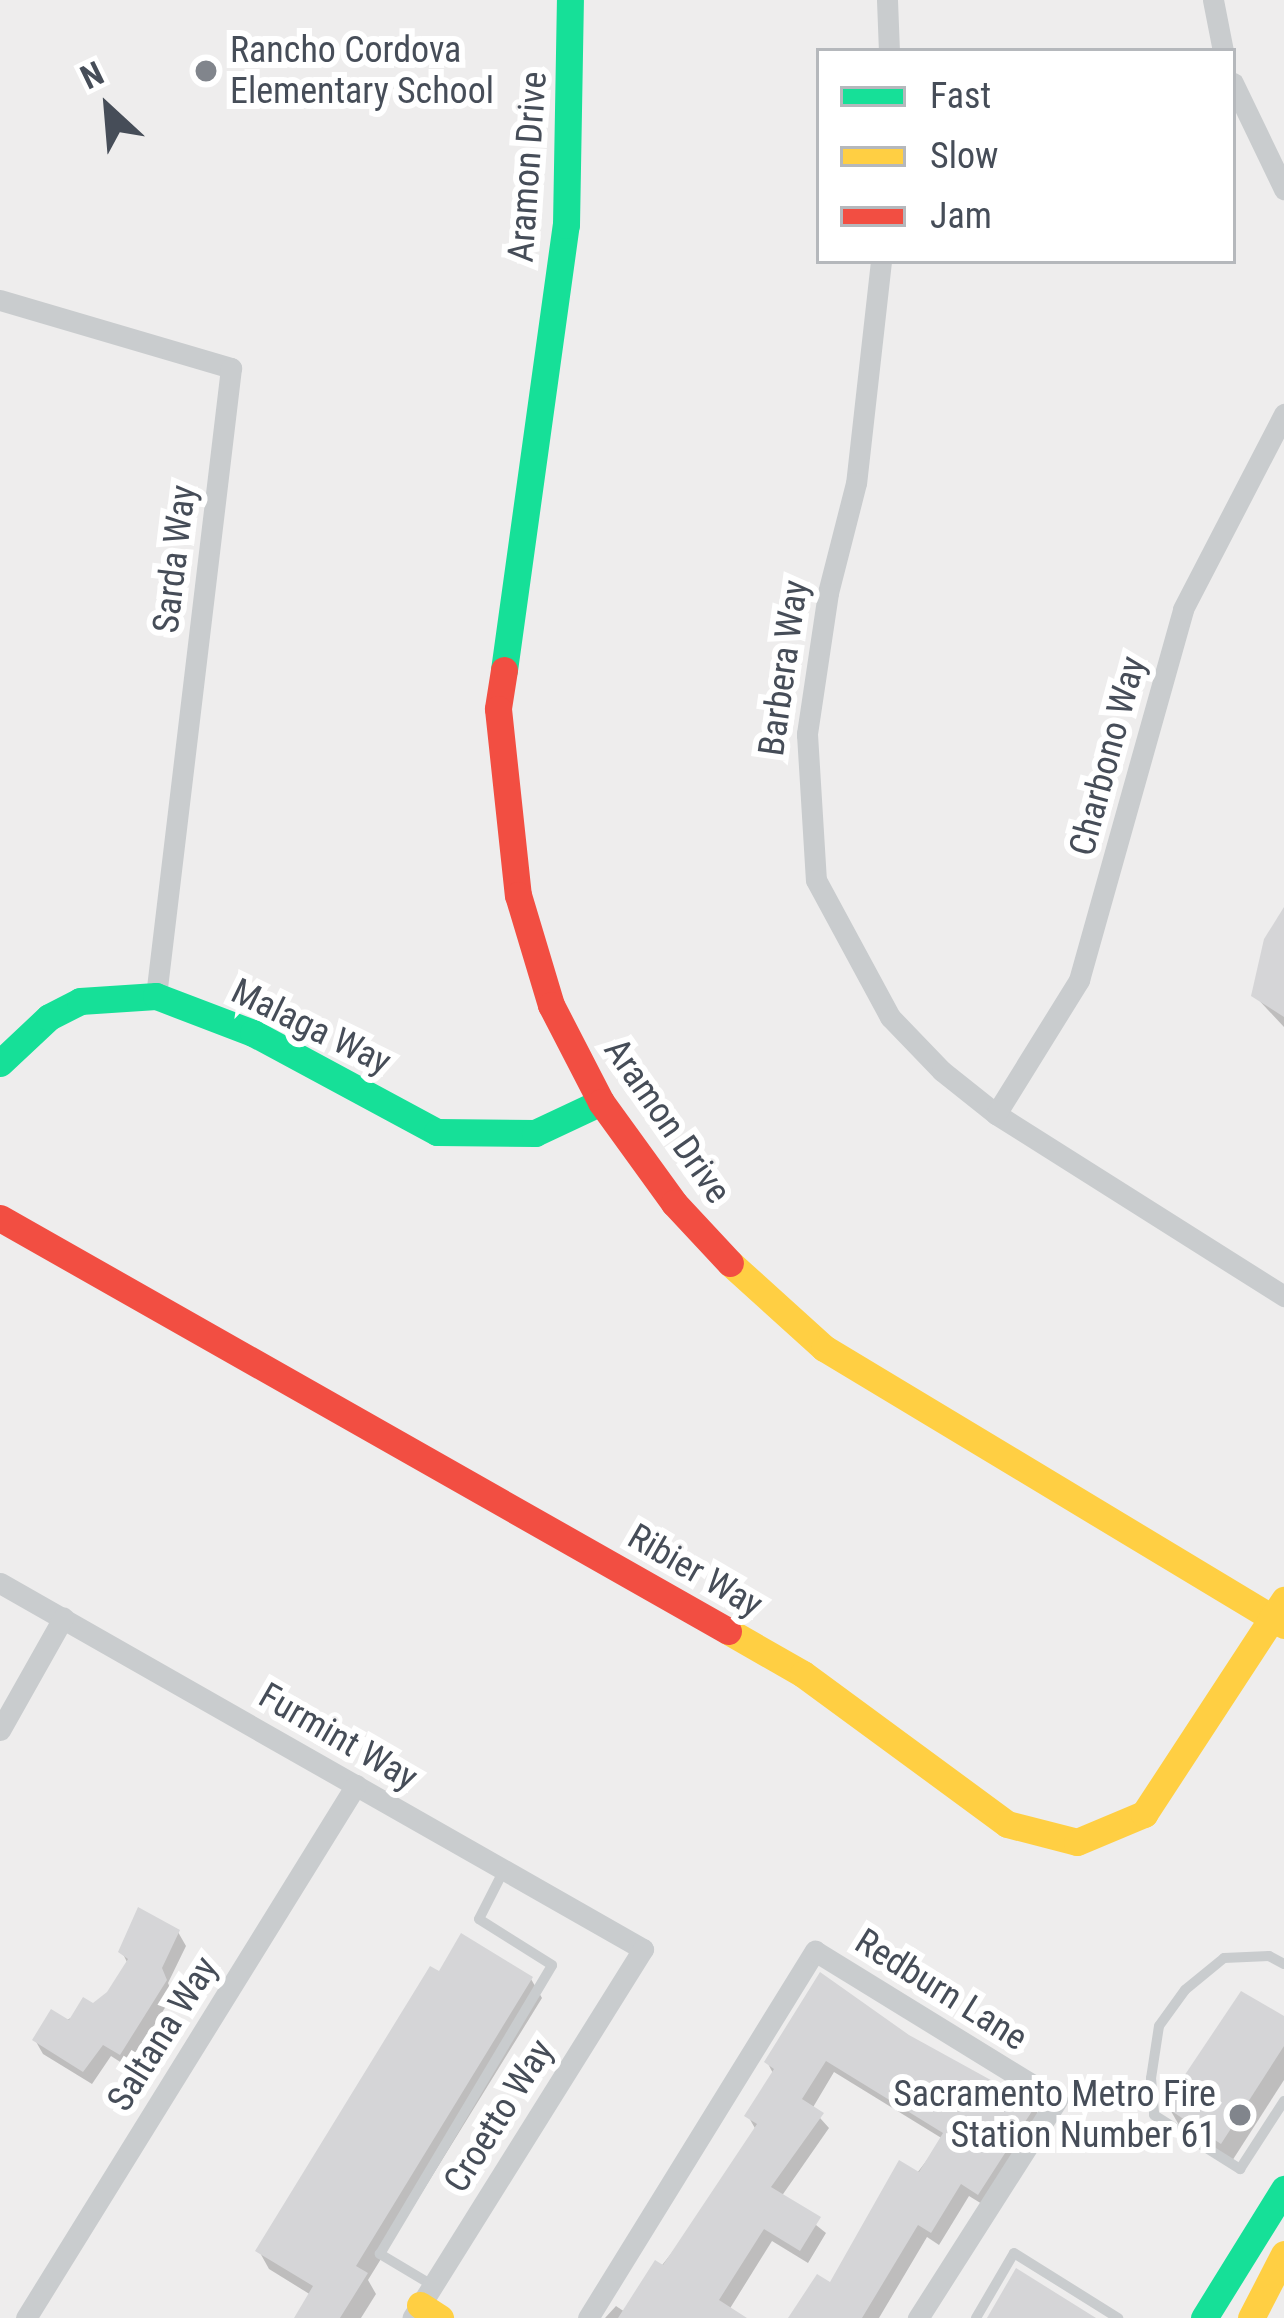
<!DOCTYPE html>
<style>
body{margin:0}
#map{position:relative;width:1284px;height:2318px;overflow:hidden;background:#eeeded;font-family:"Roboto Condensed",sans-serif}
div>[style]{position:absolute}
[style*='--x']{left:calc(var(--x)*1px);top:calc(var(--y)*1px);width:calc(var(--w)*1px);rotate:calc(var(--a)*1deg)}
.shadow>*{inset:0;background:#0003}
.building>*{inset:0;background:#d5d5d7}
.lane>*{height:10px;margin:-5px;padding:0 5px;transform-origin:5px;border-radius:5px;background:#c9ccce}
.street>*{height:21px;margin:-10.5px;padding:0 10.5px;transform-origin:10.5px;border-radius:10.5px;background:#c9ccce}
.fast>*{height:27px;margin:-13.5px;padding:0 13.5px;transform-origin:13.5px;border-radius:13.5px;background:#16e098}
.slow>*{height:27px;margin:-13.5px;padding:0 13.5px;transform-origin:13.5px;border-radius:13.5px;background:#ffcf43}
.jam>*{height:27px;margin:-13.5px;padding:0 13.5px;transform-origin:13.5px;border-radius:13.5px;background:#f24e42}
.dots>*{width:33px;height:33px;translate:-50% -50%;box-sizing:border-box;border:6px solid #fff;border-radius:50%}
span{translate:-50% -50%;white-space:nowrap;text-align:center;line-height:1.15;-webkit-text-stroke:12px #fff;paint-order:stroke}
.poi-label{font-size:36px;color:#464d58}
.left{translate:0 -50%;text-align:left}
.right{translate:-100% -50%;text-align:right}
.street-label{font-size:36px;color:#464d58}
.legend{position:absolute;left:816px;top:48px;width:420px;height:216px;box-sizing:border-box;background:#fff;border:3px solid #b5b8bc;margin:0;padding:15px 21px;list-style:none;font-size:36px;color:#464d58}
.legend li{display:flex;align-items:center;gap:24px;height:60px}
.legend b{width:60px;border:3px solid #b5b8bc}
.north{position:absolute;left:48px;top:48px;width:120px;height:120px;-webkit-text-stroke:9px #fff;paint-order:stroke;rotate:334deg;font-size:33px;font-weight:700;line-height:48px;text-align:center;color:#464d58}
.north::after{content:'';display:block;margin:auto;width:42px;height:54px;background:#464d58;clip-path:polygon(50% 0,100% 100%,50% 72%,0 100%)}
</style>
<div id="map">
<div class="shadow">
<i style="clip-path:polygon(1284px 913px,1284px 1027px,1254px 995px)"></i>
<i style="clip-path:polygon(178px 1932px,186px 1946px,168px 1983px,173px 1995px,128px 2067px,111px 2056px,92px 2084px,43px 2054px,35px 2040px,109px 1994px,128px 1964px,122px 1952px)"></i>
<i style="clip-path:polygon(440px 1975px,531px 1979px,542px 1998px,368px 2280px,376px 2294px,361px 2318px,297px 2318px,311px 2295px,269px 2269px,259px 2251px)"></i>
<i style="clip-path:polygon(1284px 2019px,1284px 2080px,1232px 2161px,1179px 2125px,1168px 2106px)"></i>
<i style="clip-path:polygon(907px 2038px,1034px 2107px,1042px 2120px,987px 2207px,969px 2196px,939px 2245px,927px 2237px,879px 2318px,792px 2318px,831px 2286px,943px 2139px,834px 2072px,812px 2109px,829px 2128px,781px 2197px,826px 2233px,808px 2263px,772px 2241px,729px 2310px,742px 2318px,605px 2318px,616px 2306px,625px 2312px,708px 2207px,756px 2130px,748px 2116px,774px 2075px,767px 2062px)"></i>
</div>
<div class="building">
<i style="clip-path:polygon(1284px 907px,1284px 1017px,1251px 996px,1264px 939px)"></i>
<i style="clip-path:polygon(138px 1907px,180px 1930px,162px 1968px,167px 1980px,120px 2055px,103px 2045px,83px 2072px,32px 2040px,51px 2009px,69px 2020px,83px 1997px,93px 2003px,107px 1992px,128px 1959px,118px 1952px)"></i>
<i style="clip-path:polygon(461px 1933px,533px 1977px,356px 2266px,368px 2273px,340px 2318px,294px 2318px,313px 2286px,255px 2251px,430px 1966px,439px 1971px)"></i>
<i style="clip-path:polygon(820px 1972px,909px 2035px,1036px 2105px,978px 2195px,961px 2184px,931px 2233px,918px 2225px,862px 2318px,788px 2318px,817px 2274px,830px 2282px,899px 2160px,919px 2172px,943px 2133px,826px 2061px,802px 2099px,824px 2113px,771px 2187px,821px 2217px,800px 2251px,764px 2229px,719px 2300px,747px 2318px,618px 2318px,655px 2260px,663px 2265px,757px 2124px,744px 2116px,774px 2069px,764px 2062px)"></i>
<i style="clip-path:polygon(1241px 1991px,1284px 2016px,1284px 2046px,1221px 2144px,1164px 2106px)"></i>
<i style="clip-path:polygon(1016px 2268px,1096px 2318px,987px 2318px)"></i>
</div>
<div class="lane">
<i style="--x:1284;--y:1964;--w:17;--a:-152"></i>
<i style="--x:1269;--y:1956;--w:45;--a:177.5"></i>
<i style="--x:1224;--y:1958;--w:50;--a:140.6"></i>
<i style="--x:1185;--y:1990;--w:44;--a:125.8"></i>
<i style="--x:1159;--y:2026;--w:53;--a:98.7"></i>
<i style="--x:1151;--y:2078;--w:37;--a:85"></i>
<i style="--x:1154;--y:2115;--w:102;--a:32.1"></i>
<i style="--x:1240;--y:2169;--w:81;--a:-57.1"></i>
<i style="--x:432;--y:2285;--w:61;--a:-149.2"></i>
<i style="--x:380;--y:2254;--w:336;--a:-59.2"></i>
<i style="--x:552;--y:1965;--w:86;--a:-147.8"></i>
<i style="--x:479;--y:1919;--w:55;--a:-63"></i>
<i style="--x:976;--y:2318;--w:75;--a:-59.7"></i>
<i style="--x:1014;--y:2253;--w:123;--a:32"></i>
</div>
<div class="street">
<i style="--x:887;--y:0;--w:51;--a:87.8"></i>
<i style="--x:1213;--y:0;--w:52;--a:78.9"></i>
<i style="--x:1233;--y:83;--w:118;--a:64.3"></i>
<i style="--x:881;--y:261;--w:223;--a:96.4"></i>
<i style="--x:856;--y:483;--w:114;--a:104.3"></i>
<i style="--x:828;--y:593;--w:143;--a:98.5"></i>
<i style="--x:807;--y:734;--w:146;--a:86.5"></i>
<i style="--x:816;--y:880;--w:156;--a:61.6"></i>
<i style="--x:890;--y:1017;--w:75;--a:46.1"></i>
<i style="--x:942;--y:1071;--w:69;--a:38.5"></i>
<i style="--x:996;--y:1114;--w:341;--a:32.3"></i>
<i style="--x:0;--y:300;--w:241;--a:16.4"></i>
<i style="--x:231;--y:368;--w:632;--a:96.81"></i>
<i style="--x:996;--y:1114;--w:158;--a:-58.2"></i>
<i style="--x:1079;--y:980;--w:385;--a:-74.3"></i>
<i style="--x:1183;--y:609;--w:220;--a:-62.6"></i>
<i style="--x:0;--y:1583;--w:740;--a:29.65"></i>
<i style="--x:643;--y:1949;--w:435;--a:122"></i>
<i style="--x:0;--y:1730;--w:129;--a:-60.6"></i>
<i style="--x:26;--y:2318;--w:627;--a:-58.24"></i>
<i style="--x:588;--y:2318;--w:432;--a:-58.3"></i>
<i style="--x:815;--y:1951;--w:284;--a:31.6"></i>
<i style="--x:1057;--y:2100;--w:259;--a:122.5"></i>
</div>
<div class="fast">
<i style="--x:504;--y:670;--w:449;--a:-82.1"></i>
<i style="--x:566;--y:225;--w:225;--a:-89"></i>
<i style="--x:0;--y:1063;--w:67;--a:-43.2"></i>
<i style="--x:49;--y:1017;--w:35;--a:-27"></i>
<i style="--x:80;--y:1001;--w:76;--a:-3.8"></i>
<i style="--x:156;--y:996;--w:104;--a:20.9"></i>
<i style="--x:253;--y:1033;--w:209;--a:28.3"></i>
<i style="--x:437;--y:1132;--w:98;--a:0.6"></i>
<i style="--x:535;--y:1133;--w:73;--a:-25.2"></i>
<i style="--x:1204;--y:2318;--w:152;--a:-58.2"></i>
</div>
<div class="slow">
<i style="--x:730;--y:1263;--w:127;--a:42.1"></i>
<i style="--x:824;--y:1348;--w:537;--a:31.06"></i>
<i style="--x:728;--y:1631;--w:86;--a:29.8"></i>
<i style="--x:803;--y:1674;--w:253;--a:36.3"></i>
<i style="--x:1007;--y:1824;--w:72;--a:14.4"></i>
<i style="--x:1077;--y:1842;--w:73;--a:-22.7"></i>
<i style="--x:1144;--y:1814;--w:256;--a:-56.8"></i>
<i style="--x:420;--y:2305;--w:24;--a:33"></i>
<i style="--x:1251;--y:2318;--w:72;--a:-62.7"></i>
</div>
<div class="jam">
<i style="--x:504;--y:670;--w:39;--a:99"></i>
<i style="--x:498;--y:709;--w:187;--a:83.9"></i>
<i style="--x:518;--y:895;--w:115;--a:73.3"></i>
<i style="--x:551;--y:1005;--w:109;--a:62.7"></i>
<i style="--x:601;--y:1102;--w:125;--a:54.1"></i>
<i style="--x:674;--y:1203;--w:82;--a:47"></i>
<i style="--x:0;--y:1218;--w:837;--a:29.57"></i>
</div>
<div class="dots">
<i style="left:206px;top:71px;background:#81858c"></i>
<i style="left:1240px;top:2115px;background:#81858c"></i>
</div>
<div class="poi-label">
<span class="left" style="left:230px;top:71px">Rancho Cordova<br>Elementary School</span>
<span class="right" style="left:1216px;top:2115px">Sacramento Metro Fire<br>Station Number 61</span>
</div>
<div class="street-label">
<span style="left:528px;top:167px;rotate:-86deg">Aramon Drive</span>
<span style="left:175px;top:559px;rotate:-83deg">Sarda Way</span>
<span style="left:784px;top:668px;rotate:-82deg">Barbera Way</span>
<span style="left:1108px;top:756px;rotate:-75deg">Charbono Way</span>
<span style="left:311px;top:1027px;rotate:26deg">Malaga Way</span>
<span style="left:667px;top:1121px;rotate:55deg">Aramon Drive</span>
<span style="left:695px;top:1571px;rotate:30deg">Ribier Way</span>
<span style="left:338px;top:1737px;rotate:30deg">Furmint Way</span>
<span style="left:941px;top:1990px;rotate:32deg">Redburn Lane</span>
<span style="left:163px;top:2034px;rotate:-58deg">Saltana Way</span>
<span style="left:499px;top:2116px;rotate:-58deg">Croetto Way</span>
</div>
<ul class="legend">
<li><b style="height:15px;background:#16e098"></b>Fast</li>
<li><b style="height:15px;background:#ffcf43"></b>Slow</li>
<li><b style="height:15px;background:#f24e42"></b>Jam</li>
</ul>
<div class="north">N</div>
</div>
